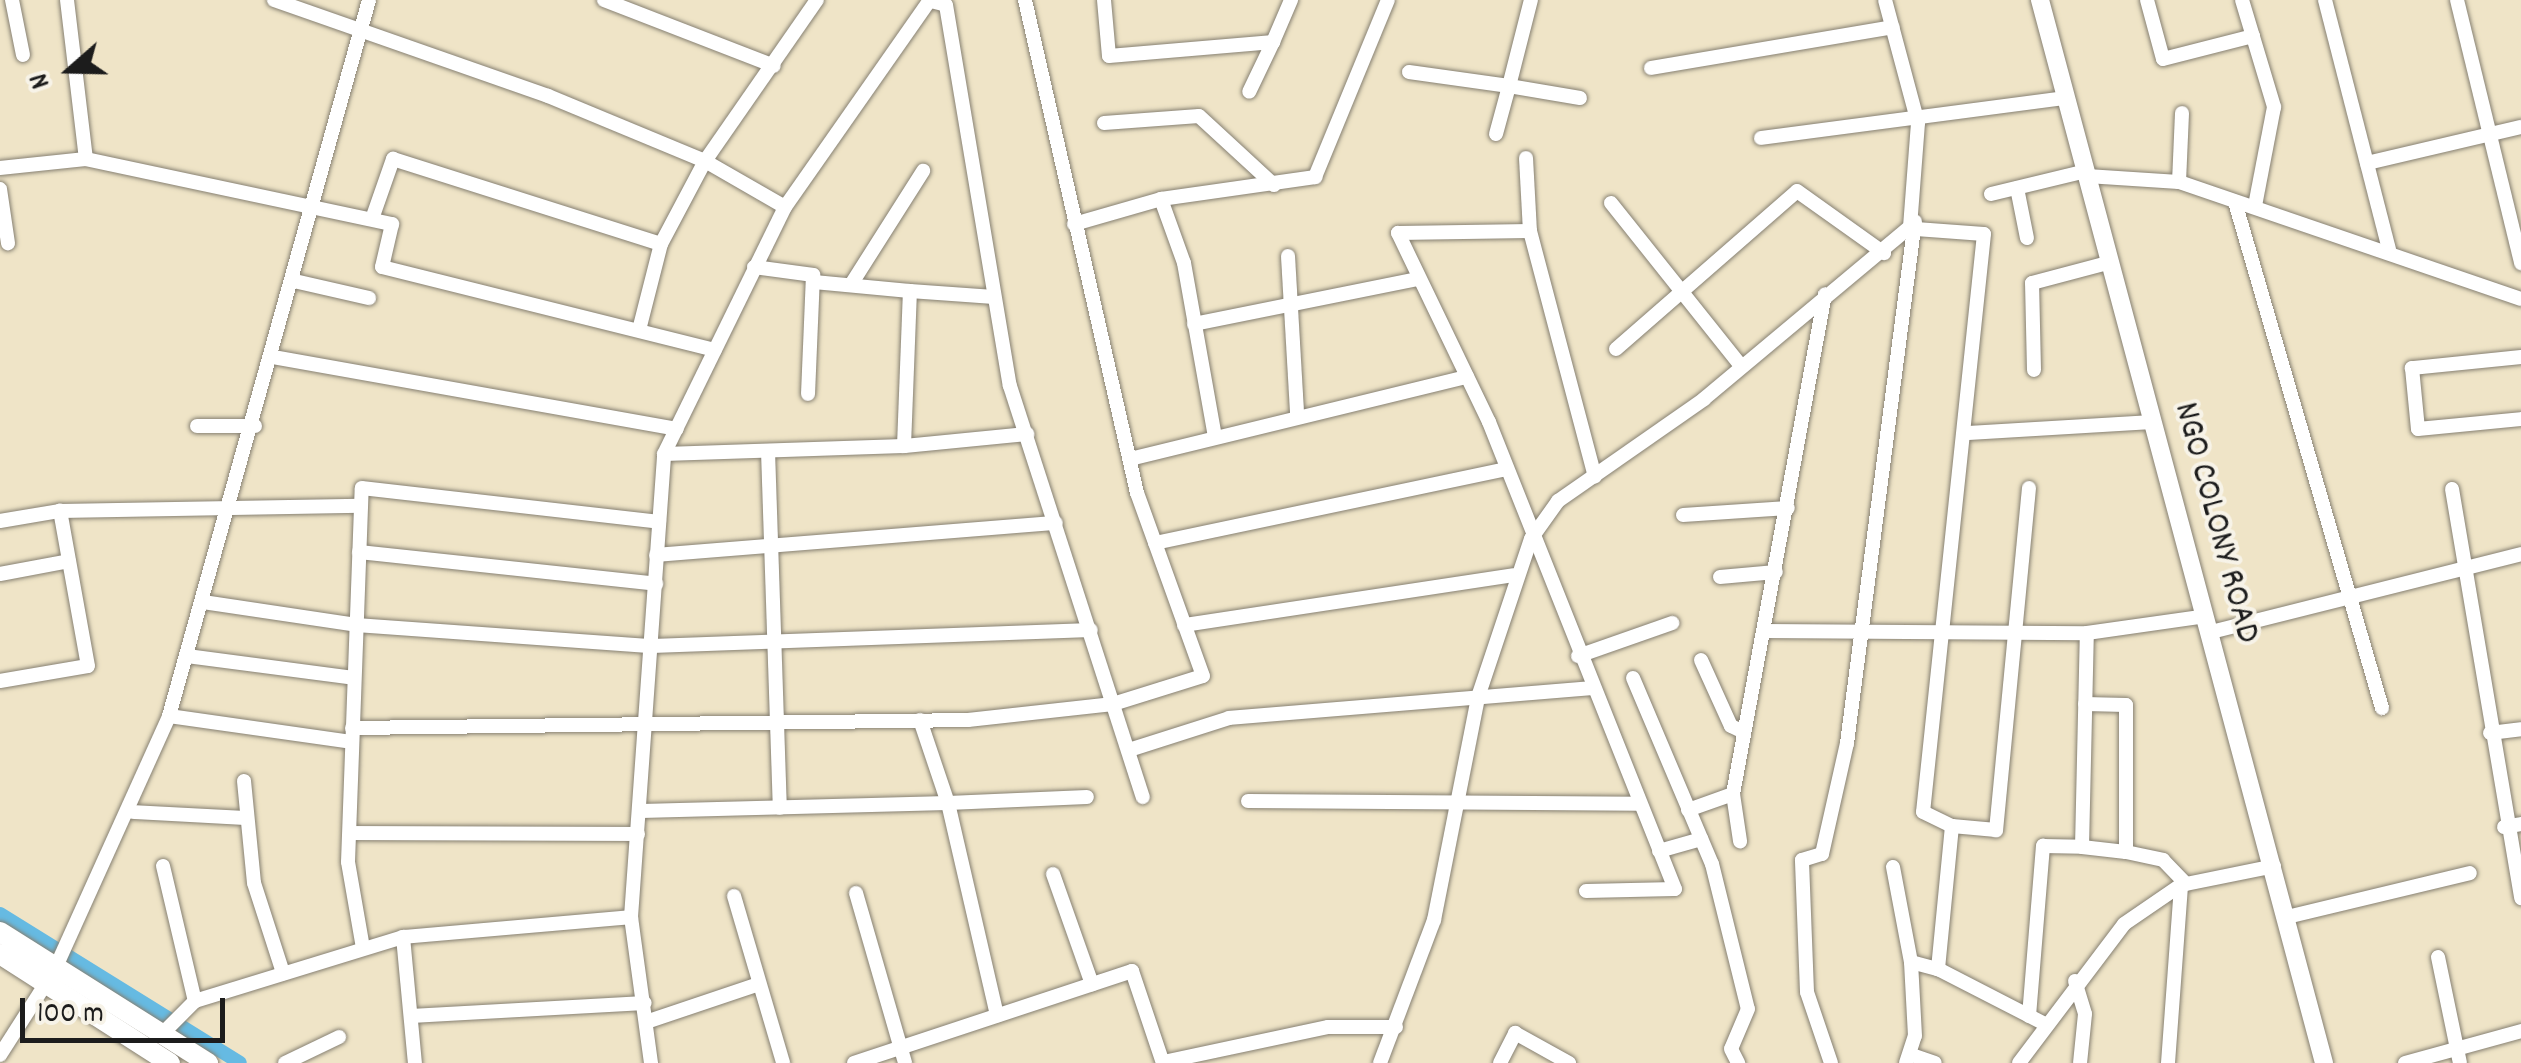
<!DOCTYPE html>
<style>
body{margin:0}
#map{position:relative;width:2521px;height:1063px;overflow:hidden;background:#efe4c7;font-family:Dekko,sans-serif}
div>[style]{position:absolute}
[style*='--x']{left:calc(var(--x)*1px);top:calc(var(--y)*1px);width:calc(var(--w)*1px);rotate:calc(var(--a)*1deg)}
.canal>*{height:14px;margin:-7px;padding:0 7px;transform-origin:7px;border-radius:7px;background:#66bae2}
.roads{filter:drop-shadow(0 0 2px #868072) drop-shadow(0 0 2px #868072)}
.minor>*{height:14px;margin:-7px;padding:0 7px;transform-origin:7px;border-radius:7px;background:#fff}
.tertiary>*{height:18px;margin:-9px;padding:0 9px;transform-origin:9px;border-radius:9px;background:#fff}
.secondary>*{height:20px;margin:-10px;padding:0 10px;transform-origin:10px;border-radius:10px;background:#fff}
span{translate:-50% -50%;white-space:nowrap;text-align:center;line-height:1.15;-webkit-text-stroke:8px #f7f3e8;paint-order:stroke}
.street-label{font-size:35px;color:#1c1c1c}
.north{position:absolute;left:20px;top:20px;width:100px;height:100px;-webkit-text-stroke:8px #f7f3e8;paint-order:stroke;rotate:250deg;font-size:28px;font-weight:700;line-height:40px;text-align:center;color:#1c1c1c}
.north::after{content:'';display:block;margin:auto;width:35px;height:45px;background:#1c1c1c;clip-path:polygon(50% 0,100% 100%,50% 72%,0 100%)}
.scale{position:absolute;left:20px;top:998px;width:205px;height:45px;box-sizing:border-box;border:5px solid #1c1c1c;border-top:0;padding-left:12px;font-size:30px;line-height:35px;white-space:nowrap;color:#1c1c1c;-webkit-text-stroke:8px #f7f3e8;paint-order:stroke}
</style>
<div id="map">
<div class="canal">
<i style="--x:0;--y:914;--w:282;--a:31.8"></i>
</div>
<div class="roads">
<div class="minor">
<i style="--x:12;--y:0;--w:56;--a:78.7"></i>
<i style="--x:67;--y:0;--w:160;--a:83.2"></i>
<i style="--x:274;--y:0;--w:290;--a:19.3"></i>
<i style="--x:548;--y:96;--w:170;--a:22.5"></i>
<i style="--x:705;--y:161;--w:92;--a:29.9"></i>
<i style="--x:604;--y:0;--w:182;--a:21.2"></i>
<i style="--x:1104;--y:0;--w:56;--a:84.9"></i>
<i style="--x:1109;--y:56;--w:165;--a:-4.9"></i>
<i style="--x:1273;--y:42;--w:55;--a:115.6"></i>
<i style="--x:2147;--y:0;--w:61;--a:74.8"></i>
<i style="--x:2163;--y:59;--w:93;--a:-14.3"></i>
<i style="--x:2242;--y:0;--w:112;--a:73.3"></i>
<i style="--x:2274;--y:107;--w:101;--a:100.9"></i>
<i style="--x:2325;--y:0;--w:258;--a:75.6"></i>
<i style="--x:2457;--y:0;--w:271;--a:76.3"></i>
<i style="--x:935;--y:2;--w:11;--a:15"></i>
<i style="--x:946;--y:5;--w:386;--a:80.5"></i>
<i style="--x:1010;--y:386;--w:432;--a:72.1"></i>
<i style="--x:1273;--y:42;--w:46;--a:-66.8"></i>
<i style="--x:1651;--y:68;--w:245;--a:-9.6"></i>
<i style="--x:1409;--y:72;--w:101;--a:8"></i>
<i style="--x:1509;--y:86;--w:89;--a:-75.7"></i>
<i style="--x:1104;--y:123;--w:95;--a:-4.2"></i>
<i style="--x:1199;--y:116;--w:102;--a:42.6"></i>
<i style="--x:1496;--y:134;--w:50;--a:-74.8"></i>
<i style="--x:1509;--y:86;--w:72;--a:9.6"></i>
<i style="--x:1761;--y:138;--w:308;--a:-7.5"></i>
<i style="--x:1526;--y:158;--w:73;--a:86.9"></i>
<i style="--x:2367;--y:163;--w:158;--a:-13.2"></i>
<i style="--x:0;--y:168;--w:86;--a:-6"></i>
<i style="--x:86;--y:159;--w:313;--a:12"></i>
<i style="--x:392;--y:224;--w:44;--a:103.1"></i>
<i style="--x:382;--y:267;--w:343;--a:14"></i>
<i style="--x:2087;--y:176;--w:92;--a:3.7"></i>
<i style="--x:2179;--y:182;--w:361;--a:18.9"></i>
<i style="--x:2179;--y:182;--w:69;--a:-87.5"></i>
<i style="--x:2017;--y:188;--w:51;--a:78.7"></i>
<i style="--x:0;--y:189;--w:55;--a:81.6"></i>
<i style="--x:1991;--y:194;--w:98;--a:-13.6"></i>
<i style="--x:2235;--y:202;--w:527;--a:73.8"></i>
<i style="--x:1611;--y:203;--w:208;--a:51.4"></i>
<i style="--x:372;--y:219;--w:64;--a:-70.7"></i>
<i style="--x:393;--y:159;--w:281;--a:17.6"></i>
<i style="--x:1074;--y:224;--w:91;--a:-16"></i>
<i style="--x:1916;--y:229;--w:68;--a:4.2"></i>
<i style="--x:1984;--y:234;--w:581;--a:96.02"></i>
<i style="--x:1923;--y:812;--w:32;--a:26"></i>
<i style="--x:1288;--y:256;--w:157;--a:86.7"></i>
<i style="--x:754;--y:267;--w:60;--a:7.7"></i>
<i style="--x:813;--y:275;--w:119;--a:92.4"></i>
<i style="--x:294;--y:281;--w:77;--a:12.8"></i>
<i style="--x:814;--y:282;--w:96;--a:5.4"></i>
<i style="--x:852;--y:283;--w:133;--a:-57.6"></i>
<i style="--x:1194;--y:324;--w:228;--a:-11.4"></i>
<i style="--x:639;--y:330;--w:89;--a:-75.7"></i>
<i style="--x:661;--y:244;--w:94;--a:-62.1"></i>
<i style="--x:705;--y:161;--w:196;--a:-55.2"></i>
<i style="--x:1616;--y:349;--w:240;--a:-41.1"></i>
<i style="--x:1797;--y:191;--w:107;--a:35.5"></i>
<i style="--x:273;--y:357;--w:410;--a:10.1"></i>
<i style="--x:2521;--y:357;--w:110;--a:174.2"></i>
<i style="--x:2412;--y:368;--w:61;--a:84.4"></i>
<i style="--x:2418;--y:429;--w:103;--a:-5.5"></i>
<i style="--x:2034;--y:370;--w:87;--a:-91.3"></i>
<i style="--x:2032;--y:283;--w:82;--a:-14.9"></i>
<i style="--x:197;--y:426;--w:58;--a:0"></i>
<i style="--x:1967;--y:433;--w:187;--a:-3.4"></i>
<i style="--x:1215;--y:437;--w:177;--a:-100.1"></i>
<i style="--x:1184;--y:263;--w:68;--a:-109.8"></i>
<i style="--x:1161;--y:199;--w:156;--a:-8.1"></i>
<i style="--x:1315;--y:177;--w:191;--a:-67.6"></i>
<i style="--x:904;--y:446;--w:124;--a:-5.6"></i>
<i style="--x:768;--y:451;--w:357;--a:88.1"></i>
<i style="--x:664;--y:454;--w:240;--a:-1.9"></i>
<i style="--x:904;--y:446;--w:155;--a:-87.8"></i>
<i style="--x:910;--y:291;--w:84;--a:4.1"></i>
<i style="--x:1130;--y:459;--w:347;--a:-13.7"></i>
<i style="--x:2029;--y:488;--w:344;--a:95.5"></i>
<i style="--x:1996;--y:830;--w:44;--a:-174.8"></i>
<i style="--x:1952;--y:826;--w:144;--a:95.6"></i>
<i style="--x:1938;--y:969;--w:120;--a:27.2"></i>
<i style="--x:2452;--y:489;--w:415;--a:80.4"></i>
<i style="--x:1683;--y:515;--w:105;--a:-3.8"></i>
<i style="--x:0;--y:521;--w:61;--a:-9.5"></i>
<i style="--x:60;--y:511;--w:301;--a:-1"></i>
<i style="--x:1155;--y:543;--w:355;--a:-11.9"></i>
<i style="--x:359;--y:552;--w:299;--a:6.1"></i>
<i style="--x:656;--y:555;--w:401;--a:-4.6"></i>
<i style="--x:0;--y:574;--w:70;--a:-10.7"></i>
<i style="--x:1720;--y:577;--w:56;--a:-5.1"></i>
<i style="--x:203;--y:602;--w:155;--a:8.5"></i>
<i style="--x:356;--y:625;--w:297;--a:4.1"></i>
<i style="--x:652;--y:646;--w:439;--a:-2.1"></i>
<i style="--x:1184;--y:625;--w:333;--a:-8.6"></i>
<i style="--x:1764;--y:631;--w:323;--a:0.4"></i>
<i style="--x:2087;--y:633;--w:120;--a:-8.1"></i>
<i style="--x:2211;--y:632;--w:320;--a:-14.1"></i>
<i style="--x:187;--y:656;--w:168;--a:7.5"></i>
<i style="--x:1578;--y:656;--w:100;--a:-19.3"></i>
<i style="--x:1701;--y:660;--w:72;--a:65.6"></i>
<i style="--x:1731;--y:726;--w:14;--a:25"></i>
<i style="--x:1633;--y:678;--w:202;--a:67"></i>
<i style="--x:1712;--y:864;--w:149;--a:76.1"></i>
<i style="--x:1748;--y:1009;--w:43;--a:113"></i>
<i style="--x:1731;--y:1049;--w:16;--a:63"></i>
<i style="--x:0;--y:681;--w:89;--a:-9.7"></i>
<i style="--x:88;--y:666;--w:158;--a:-100.2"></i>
<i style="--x:2085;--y:704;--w:41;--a:1.4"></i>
<i style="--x:2126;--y:705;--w:147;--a:90"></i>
<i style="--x:2126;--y:852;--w:38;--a:12"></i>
<i style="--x:2163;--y:860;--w:33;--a:46"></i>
<i style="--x:169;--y:716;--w:184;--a:8.1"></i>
<i style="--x:920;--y:720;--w:88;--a:71.4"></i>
<i style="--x:948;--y:803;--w:139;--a:-2.5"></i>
<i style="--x:352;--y:728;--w:616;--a:-0.74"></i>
<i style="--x:968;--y:720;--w:146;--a:-6.3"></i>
<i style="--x:1113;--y:704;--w:94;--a:-17.3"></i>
<i style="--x:1203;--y:676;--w:195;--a:-109.8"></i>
<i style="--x:1137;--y:493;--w:506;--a:-102.8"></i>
<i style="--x:2490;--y:733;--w:31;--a:-7"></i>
<i style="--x:1129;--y:750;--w:105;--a:-17.7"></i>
<i style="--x:1229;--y:718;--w:364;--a:-4.7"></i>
<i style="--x:244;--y:781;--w:102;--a:84.4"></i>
<i style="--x:254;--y:883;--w:95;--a:72.1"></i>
<i style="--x:1733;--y:794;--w:48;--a:81.5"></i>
<i style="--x:1248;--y:801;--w:391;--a:0.4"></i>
<i style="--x:1688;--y:810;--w:48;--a:-19.6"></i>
<i style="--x:1733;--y:794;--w:508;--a:-79.57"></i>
<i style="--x:641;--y:811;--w:307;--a:-1.5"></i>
<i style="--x:948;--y:803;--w:218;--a:77"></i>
<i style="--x:133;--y:812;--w:110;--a:3.1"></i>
<i style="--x:2504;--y:827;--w:17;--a:-10"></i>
<i style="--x:351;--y:833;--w:287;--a:0.2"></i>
<i style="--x:2082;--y:847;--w:44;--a:6.5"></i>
<i style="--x:1659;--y:851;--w:44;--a:-15.9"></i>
<i style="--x:163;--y:866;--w:139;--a:76.7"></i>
<i style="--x:1893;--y:867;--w:97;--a:79.3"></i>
<i style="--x:1911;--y:962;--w:28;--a:15"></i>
<i style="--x:1053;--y:874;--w:117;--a:70.5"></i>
<i style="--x:1586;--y:891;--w:89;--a:-1.3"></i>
<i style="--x:1675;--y:889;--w:503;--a:-111.72"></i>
<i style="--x:1489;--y:422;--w:210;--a:-115.7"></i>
<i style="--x:1398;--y:233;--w:132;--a:-0.9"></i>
<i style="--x:1530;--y:231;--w:254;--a:75.2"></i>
<i style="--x:856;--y:893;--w:177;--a:73.9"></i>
<i style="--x:734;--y:896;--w:174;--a:73.6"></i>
<i style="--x:2287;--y:917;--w:188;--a:-13.5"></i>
<i style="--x:403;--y:937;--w:127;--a:84.6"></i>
<i style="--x:363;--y:948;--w:87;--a:-99.9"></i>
<i style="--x:348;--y:862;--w:374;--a:-87.9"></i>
<i style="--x:362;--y:488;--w:299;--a:6.5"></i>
<i style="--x:2438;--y:957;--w:108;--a:78.3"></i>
<i style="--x:2075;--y:981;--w:34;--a:73"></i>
<i style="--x:2085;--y:1014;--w:49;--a:95.8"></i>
<i style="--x:411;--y:1016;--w:234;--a:-3.2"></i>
<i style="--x:2029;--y:1016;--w:171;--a:-85.3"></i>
<i style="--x:2043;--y:846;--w:39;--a:1"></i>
<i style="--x:2082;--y:847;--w:214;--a:-88.7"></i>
<i style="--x:649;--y:1021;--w:116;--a:-18.6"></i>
<i style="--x:161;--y:1035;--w:48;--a:-45"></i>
<i style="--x:195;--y:1001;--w:218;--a:-17.1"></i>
<i style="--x:403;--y:937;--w:229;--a:-5"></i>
<i style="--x:0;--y:1055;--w:102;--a:-57.4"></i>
<i style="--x:55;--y:969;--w:277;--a:-65.7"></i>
<i style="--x:169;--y:716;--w:743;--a:-74.39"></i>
<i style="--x:1912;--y:1055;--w:24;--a:19"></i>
<i style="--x:1168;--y:1061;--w:164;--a:-12"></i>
<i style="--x:1328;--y:1027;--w:68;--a:0"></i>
<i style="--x:285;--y:1063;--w:60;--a:-25.7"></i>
<i style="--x:651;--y:1063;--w:147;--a:-97.8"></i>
<i style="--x:631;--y:917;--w:464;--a:-85.9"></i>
<i style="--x:664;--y:454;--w:275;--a:-63.9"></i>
<i style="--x:785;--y:207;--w:253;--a:-55"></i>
<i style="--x:854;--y:1063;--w:293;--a:-18.3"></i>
<i style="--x:1132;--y:971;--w:97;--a:71.4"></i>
<i style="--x:1380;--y:1063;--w:153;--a:-69.3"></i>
<i style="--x:1434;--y:920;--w:227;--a:-78.8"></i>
<i style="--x:1478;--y:697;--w:167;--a:-71.5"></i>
<i style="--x:1531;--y:539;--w:47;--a:-54.6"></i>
<i style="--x:1558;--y:501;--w:178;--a:-34.9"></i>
<i style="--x:1704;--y:399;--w:268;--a:-39.9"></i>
<i style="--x:1910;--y:227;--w:104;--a:-85.6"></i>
<i style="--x:1918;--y:123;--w:127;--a:-105"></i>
<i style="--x:1500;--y:1063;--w:34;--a:-63"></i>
<i style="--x:1515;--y:1033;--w:62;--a:29.1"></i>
<i style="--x:1831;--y:1063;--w:75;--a:-108.7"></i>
<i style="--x:1807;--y:992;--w:132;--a:-92.2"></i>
<i style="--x:1802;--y:860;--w:21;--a:-17"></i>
<i style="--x:1822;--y:854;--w:114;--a:-77.3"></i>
<i style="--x:1847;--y:743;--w:526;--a:-82.58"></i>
<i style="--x:1906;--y:1063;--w:28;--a:-72"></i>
<i style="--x:1915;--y:1036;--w:74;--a:-93.1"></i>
<i style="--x:2019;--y:1063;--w:174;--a:-52.9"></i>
<i style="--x:2124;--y:924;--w:69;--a:-34.4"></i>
<i style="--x:2181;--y:885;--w:95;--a:-11.5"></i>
<i style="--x:2168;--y:1063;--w:178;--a:-85.8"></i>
<i style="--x:2405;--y:1063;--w:120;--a:-15.4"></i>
</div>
<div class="tertiary">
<i style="--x:2040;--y:0;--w:1100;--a:75.04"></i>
</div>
<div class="secondary">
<i style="--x:0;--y:932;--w:246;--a:32.2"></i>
<i style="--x:0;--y:954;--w:202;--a:32.7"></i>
</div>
</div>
<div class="street-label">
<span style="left:2215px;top:523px;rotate:75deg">NGO COLONY ROAD</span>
</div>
<div class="north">N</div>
<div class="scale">100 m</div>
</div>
